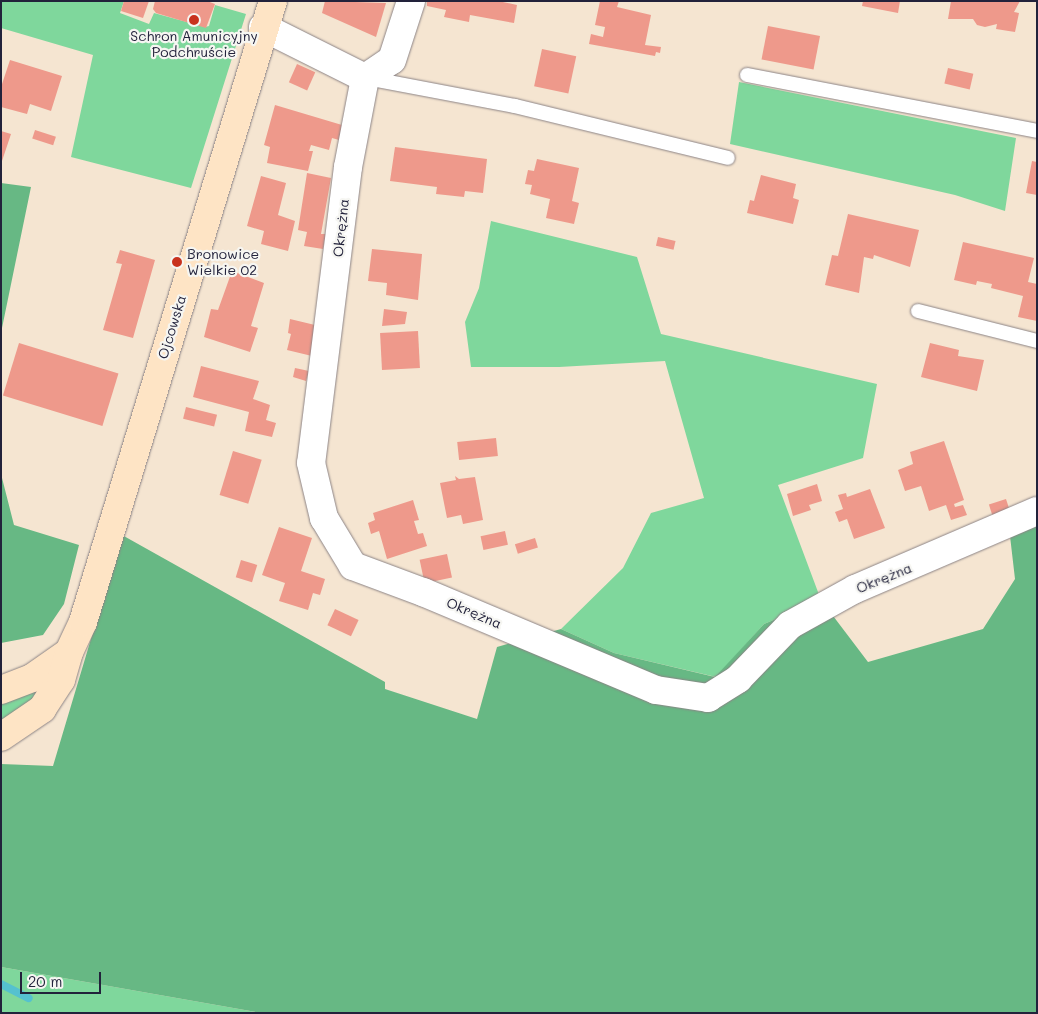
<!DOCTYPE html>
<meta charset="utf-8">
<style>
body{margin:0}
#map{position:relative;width:1038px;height:1014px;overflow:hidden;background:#f5e5d1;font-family:Mali,sans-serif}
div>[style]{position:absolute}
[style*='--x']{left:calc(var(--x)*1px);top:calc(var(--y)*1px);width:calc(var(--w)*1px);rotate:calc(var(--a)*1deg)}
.green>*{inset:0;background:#7fd79c}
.forest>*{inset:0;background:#67b884}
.stream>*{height:8px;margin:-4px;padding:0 4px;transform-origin:4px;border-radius:4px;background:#55c1cf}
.building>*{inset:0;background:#ee998b;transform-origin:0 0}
.roads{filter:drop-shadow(0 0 1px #8c8486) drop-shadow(0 0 1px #8c8486)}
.lane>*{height:14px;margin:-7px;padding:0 7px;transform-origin:7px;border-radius:7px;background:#fff}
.street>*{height:28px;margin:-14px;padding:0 14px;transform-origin:14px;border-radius:14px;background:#fff}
.secondary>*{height:28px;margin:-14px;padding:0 14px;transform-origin:14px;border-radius:14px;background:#fee4c5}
.dots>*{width:14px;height:14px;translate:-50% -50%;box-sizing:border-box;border:2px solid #f6f6f2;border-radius:50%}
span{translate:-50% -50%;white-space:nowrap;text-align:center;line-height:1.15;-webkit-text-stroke:4.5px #f6f6f2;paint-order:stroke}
.poi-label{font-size:14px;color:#22223b}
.left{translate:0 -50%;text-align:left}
.street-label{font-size:14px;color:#22223b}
.frame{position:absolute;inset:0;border:2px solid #22223b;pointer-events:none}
.scale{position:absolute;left:20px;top:972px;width:81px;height:22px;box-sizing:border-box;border:2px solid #22223b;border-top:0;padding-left:6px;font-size:15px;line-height:18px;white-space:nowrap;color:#22223b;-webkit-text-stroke:4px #f6f6f2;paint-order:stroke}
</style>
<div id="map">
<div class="green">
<i style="clip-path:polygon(1px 1px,124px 1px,120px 13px,149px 24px,154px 13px,205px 27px,209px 26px,215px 5px,246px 14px,191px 188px,71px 157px,93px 55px,1px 28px)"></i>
<i style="clip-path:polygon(739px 82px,1016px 138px,1005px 211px,955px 195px,730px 144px)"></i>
<i style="clip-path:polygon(491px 221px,637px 257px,661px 334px,877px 384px,863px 458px,778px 485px,821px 600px,764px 624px,716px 677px,614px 653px,561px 629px,623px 568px,651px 513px,704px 498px,665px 361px,559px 367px,471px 367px,465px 322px,479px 288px)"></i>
<i style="clip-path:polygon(39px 688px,43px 693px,1px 722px,1px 701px)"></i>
<i style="clip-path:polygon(1px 967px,261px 1013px,1px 1013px)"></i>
</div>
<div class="forest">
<i style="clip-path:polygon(1px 183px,31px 187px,2px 328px,1px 355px)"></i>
<i style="clip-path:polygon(1px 474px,14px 525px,79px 545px,64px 604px,43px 635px,1px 643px)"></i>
<i style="clip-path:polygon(1037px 522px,1037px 1013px,261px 1013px,1px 967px,1px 764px,53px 766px,122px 535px,385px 682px,385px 689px,477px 719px,497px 647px,561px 629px,614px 653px,715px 677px,764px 624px,821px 600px,868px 662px,983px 629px,1015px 579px,1010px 536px)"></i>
</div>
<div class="stream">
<i style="--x:1;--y:984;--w:31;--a:27"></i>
</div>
<div class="building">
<i style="clip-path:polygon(124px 1px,149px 1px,143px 18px,121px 11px)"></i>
<i style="clip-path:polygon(155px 1px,207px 1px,215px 4px,206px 28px,156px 13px,153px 9px)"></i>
<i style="clip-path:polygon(325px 1px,386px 3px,376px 37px,322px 13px)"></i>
<i style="clip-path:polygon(427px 1px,498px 1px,517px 5px,514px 23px,470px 15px,469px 22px,444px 17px,446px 10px,427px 6px)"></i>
<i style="clip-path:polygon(600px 1px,619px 1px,617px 7px,651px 15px,645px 45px,661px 47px,660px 53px,656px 52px,655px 56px,589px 44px,591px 34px,603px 37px,605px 27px,595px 25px)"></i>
<i style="clip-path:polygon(863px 1px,900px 1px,898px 13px,862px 6px)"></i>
<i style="clip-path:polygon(951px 1px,1020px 1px,1014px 12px,1019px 13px,1015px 32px,996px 29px,997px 24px,985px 27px,977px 25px,973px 19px,948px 19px)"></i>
<i style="left:768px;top:26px;width:53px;height:34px;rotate:11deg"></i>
<i style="left:542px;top:49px;width:35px;height:38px;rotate:12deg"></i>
<i style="clip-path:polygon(10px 60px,62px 76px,51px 111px,30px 104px,27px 114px,1px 107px,1px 87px)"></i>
<i style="left:297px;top:64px;width:20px;height:20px;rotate:24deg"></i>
<i style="left:948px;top:68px;width:26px;height:16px;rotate:13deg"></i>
<i style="clip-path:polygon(275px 105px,342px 125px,339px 140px,332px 138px,329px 150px,311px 145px,309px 151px,313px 151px,308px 171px,267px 163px,270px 147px,264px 145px)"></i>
<i style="left:35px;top:130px;width:22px;height:9px;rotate:18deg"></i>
<i style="clip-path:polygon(1px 131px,11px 134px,2px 161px,1px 161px)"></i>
<i style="clip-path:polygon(395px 147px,487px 159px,483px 193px,465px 191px,464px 197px,436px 194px,437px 187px,390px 181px)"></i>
<i style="clip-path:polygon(537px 159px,579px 168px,572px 201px,579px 203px,574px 224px,546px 218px,550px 199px,530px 194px,532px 185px,525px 184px,528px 170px,534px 171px)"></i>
<i style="clip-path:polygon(1032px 161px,1037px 162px,1037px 195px,1026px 193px)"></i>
<i style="clip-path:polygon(307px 173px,331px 178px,321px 234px,326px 234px,323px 249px,304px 246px,307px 232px,298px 230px)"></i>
<i style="clip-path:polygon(761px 175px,796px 184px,793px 198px,799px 200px,793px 224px,747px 213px,750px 200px,754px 201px)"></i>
<i style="clip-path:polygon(261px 176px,286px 183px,278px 215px,295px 221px,288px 251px,261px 244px,264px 231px,247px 226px)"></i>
<i style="clip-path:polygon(848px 214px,919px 230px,910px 267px,874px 255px,873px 259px,864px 257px,859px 293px,825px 285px,832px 255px,838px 256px)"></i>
<i style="left:658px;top:237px;width:18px;height:9px;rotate:13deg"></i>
<i style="clip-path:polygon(963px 242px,1034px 258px,1028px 282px,1037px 284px,1037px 321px,1018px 317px,1023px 296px,991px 288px,992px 284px,977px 281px,976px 285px,954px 280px)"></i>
<i style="clip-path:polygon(372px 249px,422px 254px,418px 300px,386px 295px,387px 283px,368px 281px)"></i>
<i style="clip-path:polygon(120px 250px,155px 260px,133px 338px,103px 330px,122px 264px,116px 263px)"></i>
<i style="clip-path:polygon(232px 271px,264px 283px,251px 326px,258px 328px,250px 352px,204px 337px,211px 309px,218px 310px)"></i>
<i style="clip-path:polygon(384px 309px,407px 312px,405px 324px,382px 326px)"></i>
<i style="clip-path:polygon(290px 319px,315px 325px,312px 356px,287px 350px,291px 334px,288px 333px)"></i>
<i style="left:418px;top:331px;width:37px;height:38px;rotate:87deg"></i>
<i style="left:19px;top:343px;width:104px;height:55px;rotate:17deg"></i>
<i style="clip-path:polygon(930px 343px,959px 350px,958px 356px,984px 360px,977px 391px,921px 377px)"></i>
<i style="clip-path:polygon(201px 366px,259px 381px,253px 399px,270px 405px,266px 420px,276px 423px,272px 437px,245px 431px,249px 412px,193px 397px)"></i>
<i style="clip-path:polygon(295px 368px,309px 371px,306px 381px,293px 377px)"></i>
<i style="left:186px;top:407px;width:32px;height:12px;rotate:14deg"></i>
<i style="left:496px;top:438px;width:18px;height:39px;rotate:84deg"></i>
<i style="clip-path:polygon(944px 441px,964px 500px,954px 504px,955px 507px,963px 505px,967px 515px,951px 520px,946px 505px,929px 511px,921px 486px,905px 491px,898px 470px,913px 464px,910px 452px)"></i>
<i style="left:233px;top:451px;width:30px;height:46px;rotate:17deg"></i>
<i style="clip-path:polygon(455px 476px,459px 479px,475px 477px,483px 520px,463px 524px,461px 515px,447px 518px,440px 483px,456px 480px)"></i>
<i style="clip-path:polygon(817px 484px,822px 501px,809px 505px,811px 510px,793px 516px,787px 494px)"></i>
<i style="clip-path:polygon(870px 489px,885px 528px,854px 539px,847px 519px,839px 522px,835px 512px,843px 509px,838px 495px,846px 493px,847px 497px)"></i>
<i style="left:1006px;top:499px;width:13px;height:18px;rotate:72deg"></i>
<i style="clip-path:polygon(413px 500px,419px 520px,414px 521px,418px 534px,423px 533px,427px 546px,387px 559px,379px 531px,371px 534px,368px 523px,375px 520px,373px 513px)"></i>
<i style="clip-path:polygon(279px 527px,312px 538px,301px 571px,325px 579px,320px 595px,313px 593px,308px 610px,279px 601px,285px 583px,262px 575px)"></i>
<i style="left:505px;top:531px;width:14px;height:25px;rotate:78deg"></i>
<i style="left:535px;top:538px;width:10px;height:21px;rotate:73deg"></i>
<i style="left:447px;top:554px;width:24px;height:28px;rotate:78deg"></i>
<i style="left:241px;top:560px;width:17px;height:18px;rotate:17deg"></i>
<i style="left:335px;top:609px;width:26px;height:18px;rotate:25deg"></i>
</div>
<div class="roads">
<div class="lane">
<i style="--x:747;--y:75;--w:295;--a:10.9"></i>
<i style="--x:367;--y:78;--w:151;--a:10.7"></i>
<i style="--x:515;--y:106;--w:219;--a:13.7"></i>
<i style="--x:918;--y:311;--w:123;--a:14.1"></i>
</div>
<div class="street">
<i style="--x:263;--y:27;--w:114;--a:26.6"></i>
<i style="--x:365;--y:78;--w:91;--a:100.8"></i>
<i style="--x:348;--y:167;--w:298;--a:97.1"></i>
<i style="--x:311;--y:463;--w:57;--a:76.7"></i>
<i style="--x:324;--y:518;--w:56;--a:58.9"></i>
<i style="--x:353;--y:566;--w:75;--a:20.4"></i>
<i style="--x:423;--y:592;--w:253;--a:22.8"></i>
<i style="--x:656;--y:690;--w:53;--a:8.7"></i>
<i style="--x:708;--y:698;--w:36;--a:-32"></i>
<i style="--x:738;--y:679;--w:75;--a:-46.1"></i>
<i style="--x:790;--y:625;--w:74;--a:-29"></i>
<i style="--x:855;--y:589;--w:198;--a:-23.2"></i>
<i style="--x:365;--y:78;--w:32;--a:-34"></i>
<i style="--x:392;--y:60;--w:62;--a:-72.1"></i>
</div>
<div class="secondary">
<i style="--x:1;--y:690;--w:33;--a:-21"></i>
<i style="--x:32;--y:678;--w:45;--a:-35.1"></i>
<i style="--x:1;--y:737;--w:50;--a:-34.3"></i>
<i style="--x:42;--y:709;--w:35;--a:-57"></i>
<i style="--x:61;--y:680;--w:29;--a:-74"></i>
<i style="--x:69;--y:652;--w:33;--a:-65"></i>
<i style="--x:83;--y:622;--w:649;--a:-72.99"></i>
</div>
</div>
<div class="dots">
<i style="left:194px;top:20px;background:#c8321e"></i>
<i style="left:177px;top:262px;background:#c8321e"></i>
</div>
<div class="poi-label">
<span style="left:194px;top:44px">Schron Amunicyjny<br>Podchruście</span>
<span class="left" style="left:187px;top:262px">Bronowice<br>Wielkie 02</span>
</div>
<div class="street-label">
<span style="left:341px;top:228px;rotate:-84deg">Okrężna</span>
<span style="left:172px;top:327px;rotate:-73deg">Ojcowska</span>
<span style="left:884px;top:578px;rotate:-22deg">Okrężna</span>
<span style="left:474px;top:613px;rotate:23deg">Okrężna</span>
</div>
<div class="frame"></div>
<div class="scale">20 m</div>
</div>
